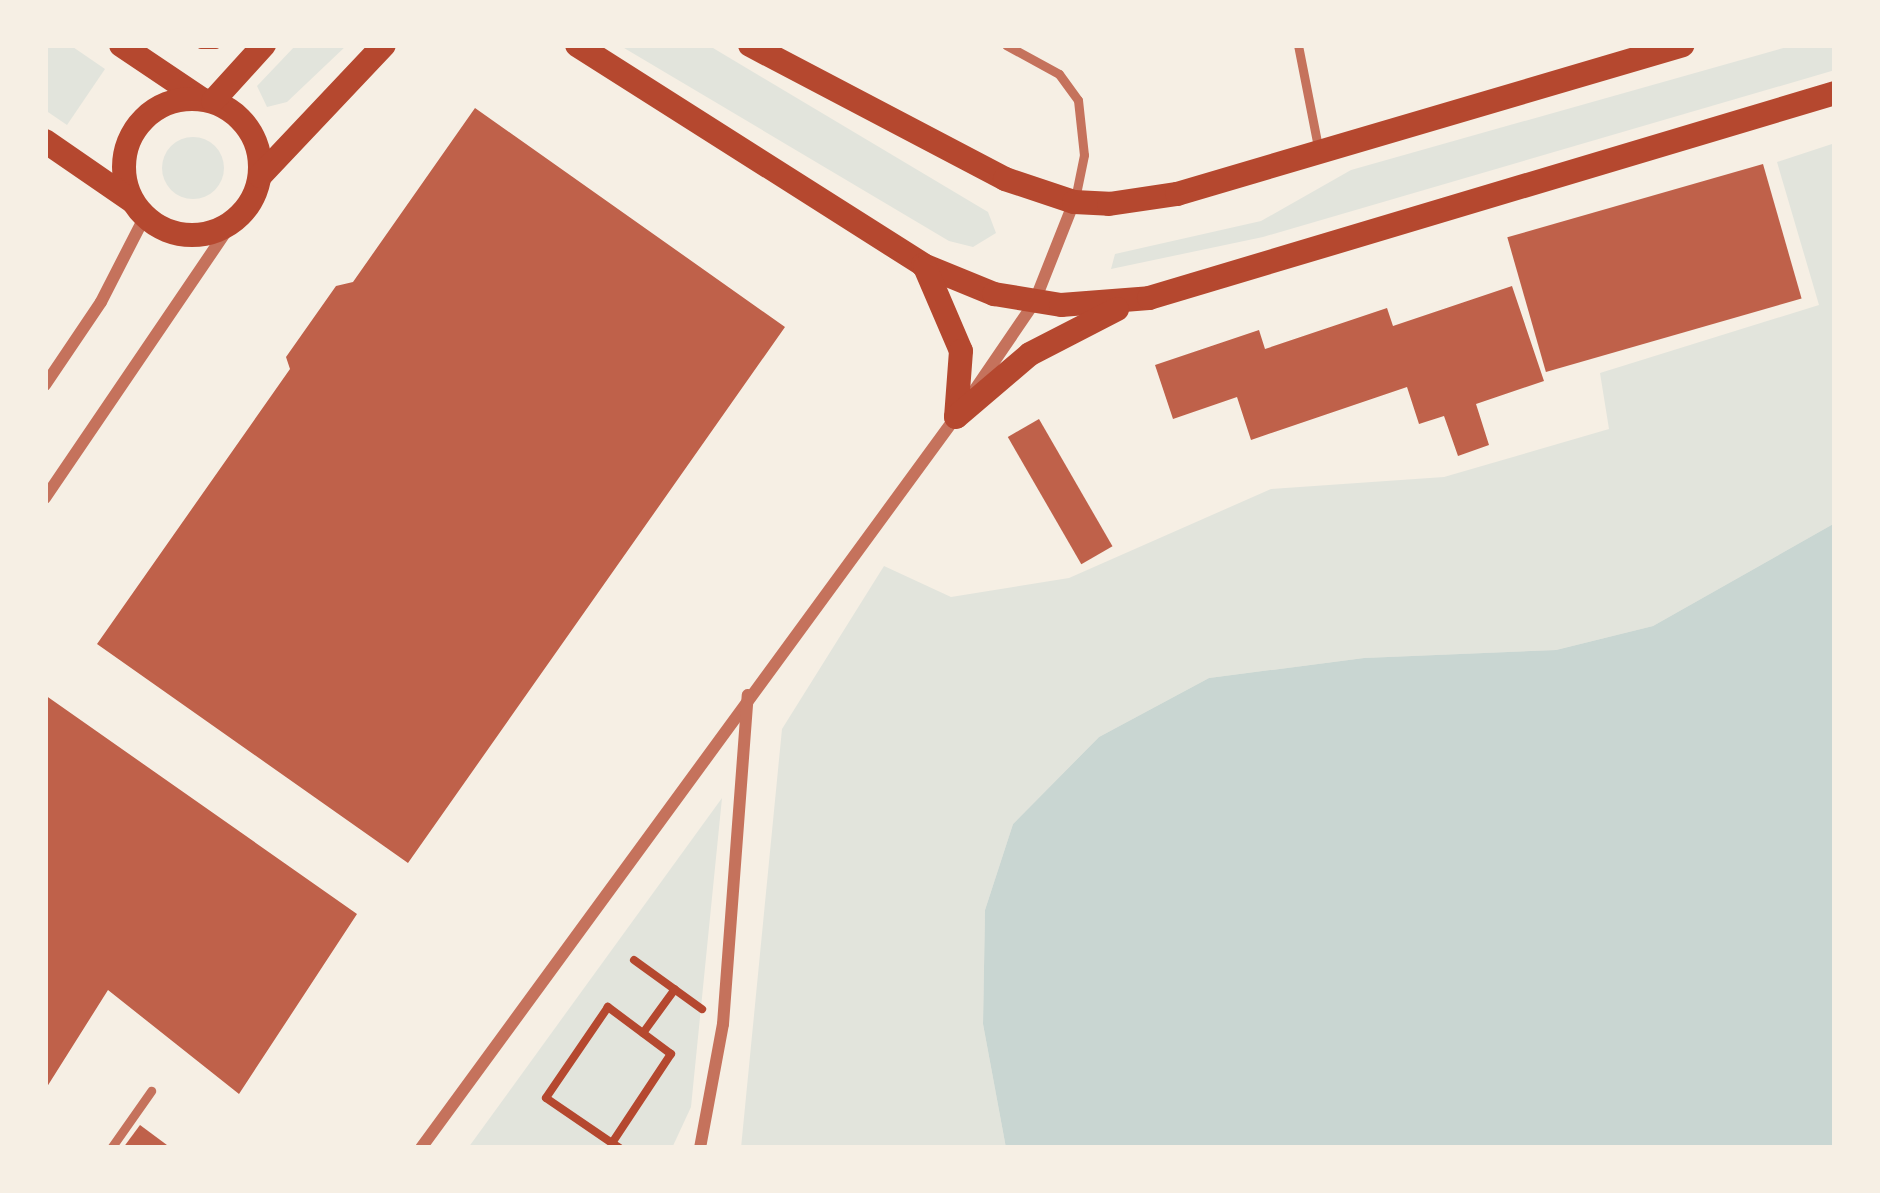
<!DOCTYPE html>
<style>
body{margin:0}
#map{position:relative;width:1880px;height:1193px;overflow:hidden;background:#f6efe4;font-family:"Noto Sans",sans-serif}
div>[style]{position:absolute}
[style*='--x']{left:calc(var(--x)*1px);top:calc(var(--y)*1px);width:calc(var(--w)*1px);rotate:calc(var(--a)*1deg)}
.green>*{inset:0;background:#e2e4dc}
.round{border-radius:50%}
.water>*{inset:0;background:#c9d6d2}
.building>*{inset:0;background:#bf614a;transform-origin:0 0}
.path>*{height:8px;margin:-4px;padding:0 4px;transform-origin:4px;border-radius:4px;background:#b5482f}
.service>*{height:9px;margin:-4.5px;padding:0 4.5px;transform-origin:4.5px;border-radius:4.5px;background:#c5725c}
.minor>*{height:12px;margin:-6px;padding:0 6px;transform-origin:6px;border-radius:6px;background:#c5725c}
.secondary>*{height:24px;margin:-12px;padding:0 12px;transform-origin:12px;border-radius:12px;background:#b5482f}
.secondary>.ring{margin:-12px;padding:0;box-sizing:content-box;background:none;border:24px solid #b5482f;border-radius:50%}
span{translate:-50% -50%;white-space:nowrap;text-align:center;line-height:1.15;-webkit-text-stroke:10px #f6efe4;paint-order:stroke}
.frame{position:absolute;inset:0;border:48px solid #f6efe4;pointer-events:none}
</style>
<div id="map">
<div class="green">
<i style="clip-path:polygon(45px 45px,70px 45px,105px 69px,67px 125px,45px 110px)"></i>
<i style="clip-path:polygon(296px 45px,347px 45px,287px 102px,267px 107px,257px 86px)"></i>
<i style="clip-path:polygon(619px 45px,708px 45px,988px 212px,996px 233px,973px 247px,949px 241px)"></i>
<i style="clip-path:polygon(1794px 45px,1835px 45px,1835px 70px,1263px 237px,1111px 269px,1115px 254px,1261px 221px,1351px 170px)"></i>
<i class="round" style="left:162px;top:137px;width:62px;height:62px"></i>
<i style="clip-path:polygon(1835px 143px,1835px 523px,1653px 626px,1556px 650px,1364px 658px,1209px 678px,1099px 737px,1013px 824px,985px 910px,983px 1024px,1006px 1148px,741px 1148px,782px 729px,884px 566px,951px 597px,1069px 578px,1271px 489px,1444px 477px,1609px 429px,1600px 373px,1819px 305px,1777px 162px)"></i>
<i style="clip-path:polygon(722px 798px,691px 1107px,672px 1148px,468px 1148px)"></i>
</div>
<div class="water">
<i style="clip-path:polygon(1835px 523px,1835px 1148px,1006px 1148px,983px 1024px,985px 910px,1013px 824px,1099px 737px,1209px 678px,1364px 658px,1556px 650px,1653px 626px)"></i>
</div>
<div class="building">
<i style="clip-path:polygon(475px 108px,785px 327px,408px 863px,97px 644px,290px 369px,286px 357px,336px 286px,353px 282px)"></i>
<i style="left:1763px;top:164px;width:140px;height:266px;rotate:74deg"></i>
<i style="clip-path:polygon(1512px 286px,1544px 381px,1476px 404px,1489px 445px,1458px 456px,1444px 416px,1419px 424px,1407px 387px,1251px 440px,1237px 397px,1173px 419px,1155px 365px,1259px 330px,1265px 349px,1387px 308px,1393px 326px)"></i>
<i style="left:1039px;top:419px;width:147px;height:36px;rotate:60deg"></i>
<i style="clip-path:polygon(45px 695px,357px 914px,239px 1094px,108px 990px,45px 1090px)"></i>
<i style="clip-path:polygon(140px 1125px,171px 1148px,123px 1148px)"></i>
</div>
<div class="path">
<i style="--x:201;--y:45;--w:15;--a:0"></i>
<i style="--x:634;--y:960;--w:84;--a:35.8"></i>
<i style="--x:643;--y:1033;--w:54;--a:-54"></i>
<i style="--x:612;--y:1143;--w:107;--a:-56.5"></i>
<i style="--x:671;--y:1054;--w:79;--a:-143.3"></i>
<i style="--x:608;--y:1007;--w:110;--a:124.3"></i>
<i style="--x:546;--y:1098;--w:80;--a:34.3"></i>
<i style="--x:612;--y:1143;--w:9;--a:32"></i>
</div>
<div class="service">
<i style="--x:1006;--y:45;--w:60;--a:28.7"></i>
<i style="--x:1059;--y:74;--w:32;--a:54"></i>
<i style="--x:1078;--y:100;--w:55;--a:83.8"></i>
<i style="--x:1084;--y:155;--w:45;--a:101.6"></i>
<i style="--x:1298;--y:45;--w:109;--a:78.9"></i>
<i style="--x:111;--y:1148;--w:70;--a:-54.9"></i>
</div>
<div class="minor">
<i style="--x:45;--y:385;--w:100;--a:-56"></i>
<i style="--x:101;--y:302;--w:97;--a:-62.9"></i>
<i style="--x:974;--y:391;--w:107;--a:-55.7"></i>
<i style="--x:1034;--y:303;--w:109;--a:-68.4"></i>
<i style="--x:45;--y:498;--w:331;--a:-55.8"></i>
<i style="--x:421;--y:1148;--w:904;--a:-53.81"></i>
<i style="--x:700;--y:1148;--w:126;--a:-79.5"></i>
<i style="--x:723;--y:1024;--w:330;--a:-85.7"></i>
</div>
<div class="secondary">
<i style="--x:121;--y:45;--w:95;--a:33.9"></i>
<i style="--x:577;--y:45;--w:410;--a:32.4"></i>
<i style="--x:923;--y:265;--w:77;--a:22.2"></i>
<i style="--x:994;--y:294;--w:68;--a:9.3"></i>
<i style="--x:1061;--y:305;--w:88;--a:-4.5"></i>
<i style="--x:1149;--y:298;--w:716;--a:-16.64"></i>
<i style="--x:750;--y:45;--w:288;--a:27.7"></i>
<i style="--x:1005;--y:179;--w:73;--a:18.4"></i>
<i style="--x:1074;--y:202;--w:35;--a:3"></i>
<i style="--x:1109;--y:204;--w:69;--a:-8.4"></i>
<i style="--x:1177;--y:194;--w:527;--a:-16.41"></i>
<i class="ring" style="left:124px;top:99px;width:112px;height:112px"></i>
<i style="--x:213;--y:101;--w:76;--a:-47.7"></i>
<i style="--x:45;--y:141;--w:106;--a:34.6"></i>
<i style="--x:260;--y:176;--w:180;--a:-46.6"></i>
<i style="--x:925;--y:267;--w:91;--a:66.8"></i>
<i style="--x:961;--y:351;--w:66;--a:94.3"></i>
<i style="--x:956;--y:417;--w:97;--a:-40.4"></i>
<i style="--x:1030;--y:354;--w:98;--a:-27.3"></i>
</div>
<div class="frame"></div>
</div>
